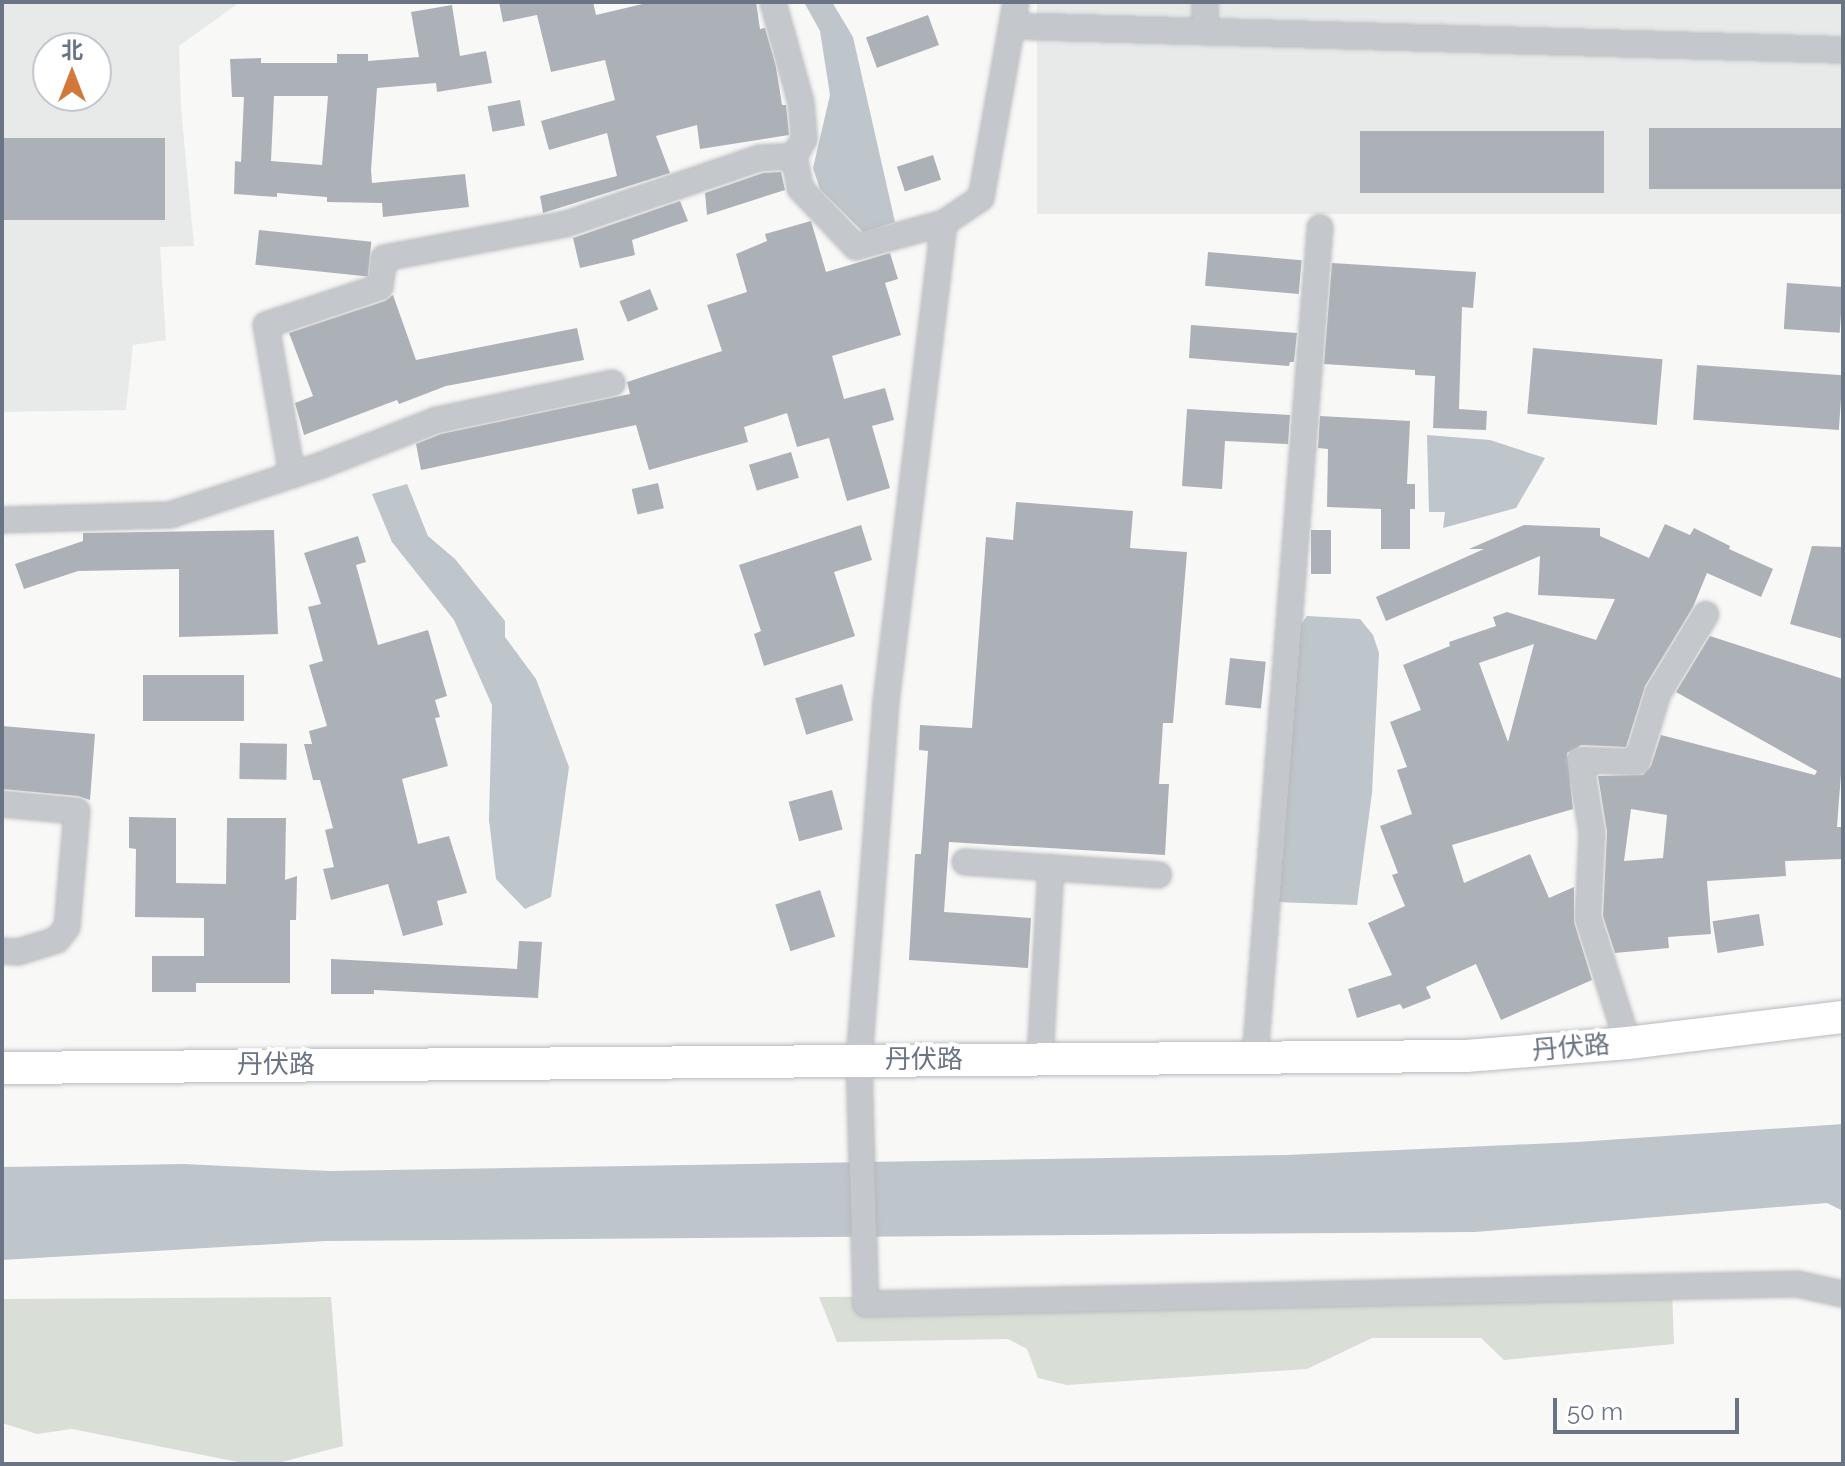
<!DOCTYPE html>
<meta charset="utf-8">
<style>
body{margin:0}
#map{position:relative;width:1845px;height:1466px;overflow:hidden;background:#f8f8f6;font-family:Raleway,"Noto Sans SC",sans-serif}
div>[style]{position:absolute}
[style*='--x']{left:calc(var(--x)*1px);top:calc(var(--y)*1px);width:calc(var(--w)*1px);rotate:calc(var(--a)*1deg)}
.built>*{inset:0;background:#e8eae9;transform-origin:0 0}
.green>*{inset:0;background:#d9dfd7}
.water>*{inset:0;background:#bec5cb}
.building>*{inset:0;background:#acb1b8;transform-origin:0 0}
.roads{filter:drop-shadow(0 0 2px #b8babe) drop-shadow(0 0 2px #b8babe)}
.minor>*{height:24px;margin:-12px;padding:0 12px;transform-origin:12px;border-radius:12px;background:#c4c7cb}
.major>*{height:32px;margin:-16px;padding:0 16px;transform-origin:16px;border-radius:16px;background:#fff}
span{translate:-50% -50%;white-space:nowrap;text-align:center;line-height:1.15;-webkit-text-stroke:8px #fff;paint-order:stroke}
.street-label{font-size:26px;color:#6a7484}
.frame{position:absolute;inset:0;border:4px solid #6a7484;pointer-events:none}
.north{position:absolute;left:32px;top:32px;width:80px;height:80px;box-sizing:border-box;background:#fff;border:2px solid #c3c7ce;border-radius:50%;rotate:0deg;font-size:22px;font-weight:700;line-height:32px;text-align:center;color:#6a7484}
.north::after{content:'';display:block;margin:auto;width:28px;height:36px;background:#d3783b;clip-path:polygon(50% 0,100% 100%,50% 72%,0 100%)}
.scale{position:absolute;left:1553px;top:1398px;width:186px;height:36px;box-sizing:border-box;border:4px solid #6a7484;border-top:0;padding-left:10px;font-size:24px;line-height:28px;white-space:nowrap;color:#6a7484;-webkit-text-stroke:6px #fff;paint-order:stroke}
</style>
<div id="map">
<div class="built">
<i style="clip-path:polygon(evenodd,2px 2px,240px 2px,179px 46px,181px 108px,194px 246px,160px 247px,166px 340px,133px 345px,126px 410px,2px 412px,2px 2px,48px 48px,96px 48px,96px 96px,48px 96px,48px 48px)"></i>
<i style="left:1037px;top:2px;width:806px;height:212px"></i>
</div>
<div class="green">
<i style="clip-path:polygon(1672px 1290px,1674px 1344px,1504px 1360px,1481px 1338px,1372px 1338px,1307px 1369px,1067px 1385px,1038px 1378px,1027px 1349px,1008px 1339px,837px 1342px,819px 1297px)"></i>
<i style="clip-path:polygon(331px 1297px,343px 1446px,274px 1464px,248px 1464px,72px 1429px,37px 1434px,2px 1423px,2px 1299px)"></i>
</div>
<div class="water">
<i style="clip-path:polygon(804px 2px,832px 2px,853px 37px,895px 222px,863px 232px,820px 189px,813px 168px,830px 95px,820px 31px)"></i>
<i style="clip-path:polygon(1427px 435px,1490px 440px,1545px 458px,1516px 508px,1443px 528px,1445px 512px,1429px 512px)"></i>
<i style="clip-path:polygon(407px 484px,428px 536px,455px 559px,505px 621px,505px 637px,536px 679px,569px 767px,551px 897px,525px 909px,496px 879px,489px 820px,492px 705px,454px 620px,392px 542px,372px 494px)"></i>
<i style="clip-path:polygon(1307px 616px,1360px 619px,1373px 635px,1379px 653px,1372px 793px,1357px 905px,1277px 902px,1299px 627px)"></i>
<i style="clip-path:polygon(1843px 1124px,1843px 1211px,1827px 1203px,1475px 1232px,326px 1241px,2px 1260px,2px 1167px,184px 1164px,329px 1171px,1287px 1155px,1577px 1142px)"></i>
</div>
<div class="building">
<i style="clip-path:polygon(499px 2px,593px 2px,596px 15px,651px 2px,756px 2px,760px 29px,765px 28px,776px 67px,782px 105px,786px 105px,789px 135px,700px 149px,697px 125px,656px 136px,670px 173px,543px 213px,540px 196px,617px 176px,607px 133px,549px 150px,541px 121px,615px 100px,605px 60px,551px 72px,537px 15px,503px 22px)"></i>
<i style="clip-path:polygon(evenodd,452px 5px,460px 56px,486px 51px,492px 83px,437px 92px,436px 83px,377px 88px,371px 170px,372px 183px,465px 174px,469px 207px,383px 217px,382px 203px,327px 202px,327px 197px,277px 193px,277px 197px,234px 194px,235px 161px,241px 162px,244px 97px,232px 97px,230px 59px,261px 58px,261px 63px,337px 63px,337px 54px,368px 54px,368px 61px,419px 57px,411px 12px,452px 5px,274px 96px,328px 96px,322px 165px,271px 161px,274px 96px)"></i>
<i style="left:928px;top:15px;width:32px;height:66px;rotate:70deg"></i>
<i style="left:520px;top:100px;width:26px;height:33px;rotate:79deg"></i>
<i style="left:1843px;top:128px;width:61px;height:194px;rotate:90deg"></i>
<i style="left:1604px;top:131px;width:62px;height:244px;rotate:90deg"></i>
<i style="left:2px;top:138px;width:163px;height:82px"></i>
<i style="left:933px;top:155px;width:26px;height:38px;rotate:72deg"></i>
<i style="clip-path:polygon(781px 172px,785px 190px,707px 215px,705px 193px,763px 173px)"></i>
<i style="clip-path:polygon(680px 201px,688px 221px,632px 240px,635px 255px,580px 268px,573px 238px)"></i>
<i style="clip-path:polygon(811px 221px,826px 272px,890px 253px,898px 279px,885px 283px,901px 335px,832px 356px,844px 399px,885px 388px,894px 420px,872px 426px,890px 488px,847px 501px,829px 438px,797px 447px,787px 413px,744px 427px,748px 442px,649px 470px,636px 425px,421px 470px,416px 444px,441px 434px,630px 394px,627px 382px,722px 351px,707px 305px,747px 292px,736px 254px,767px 241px,765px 234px)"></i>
<i style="left:259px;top:230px;width:113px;height:35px;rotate:6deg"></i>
<i style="left:1208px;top:252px;width:94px;height:34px;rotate:5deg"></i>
<i style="clip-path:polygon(1332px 263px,1476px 272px,1473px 308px,1462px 307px,1459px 409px,1487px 411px,1486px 430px,1433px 428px,1435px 376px,1415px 375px,1415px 370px,1324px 364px)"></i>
<i style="left:1787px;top:283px;width:56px;height:46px;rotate:4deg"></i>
<i style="left:650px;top:289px;width:22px;height:33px;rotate:68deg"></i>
<i style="clip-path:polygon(393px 295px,416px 360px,577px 328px,584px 360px,446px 386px,399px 404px,397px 400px,304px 435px,295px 403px,313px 396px,289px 333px,385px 301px)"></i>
<i style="clip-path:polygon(1191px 325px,1297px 333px,1294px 362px,1290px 362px,1289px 366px,1189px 358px)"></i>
<i style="left:1533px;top:348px;width:130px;height:66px;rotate:5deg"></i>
<i style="left:1697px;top:365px;width:146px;height:55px;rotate:4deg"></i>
<i style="clip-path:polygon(1187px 409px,1290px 415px,1288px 444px,1225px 441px,1222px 489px,1182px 486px)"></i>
<i style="clip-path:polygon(1320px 416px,1410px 421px,1407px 484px,1415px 484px,1415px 509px,1410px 509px,1410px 549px,1381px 549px,1381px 509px,1327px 507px,1328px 449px,1318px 448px)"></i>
<i style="left:791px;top:452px;width:27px;height:44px;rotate:73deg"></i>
<i style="left:658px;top:483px;width:26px;height:27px;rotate:77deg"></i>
<i style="clip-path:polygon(1016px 502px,1133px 511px,1130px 548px,1187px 552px,1173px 723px,1163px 723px,1159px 784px,1169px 784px,1165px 855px,949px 842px,944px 912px,1031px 918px,1028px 968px,909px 960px,915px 854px,921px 854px,928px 751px,919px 750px,920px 725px,972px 728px,986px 537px,1013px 540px)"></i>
<i style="clip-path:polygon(evenodd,1665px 524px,1690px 535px,1694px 528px,1730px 546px,1729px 549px,1773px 569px,1761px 597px,1707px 573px,1693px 607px,1645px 686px,1626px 747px,1581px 745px,1567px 753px,1573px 809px,1452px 845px,1464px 883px,1530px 854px,1549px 898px,1574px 887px,1574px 922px,1592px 980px,1501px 1020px,1476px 964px,1426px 987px,1431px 998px,1403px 1009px,1400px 1004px,1357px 1018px,1348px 989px,1392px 975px,1368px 923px,1405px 906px,1392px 875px,1398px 873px,1380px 826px,1412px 814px,1397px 770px,1407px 767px,1390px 722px,1421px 710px,1403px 665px,1450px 646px,1449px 642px,1496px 626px,1493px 617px,1507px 612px,1596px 640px,1615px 599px,1538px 595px,1540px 556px,1386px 621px,1376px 597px,1484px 549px,1469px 549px,1524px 525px,1600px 528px,1600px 536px,1649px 558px,1665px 524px,1534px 644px,1508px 742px,1479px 663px,1534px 644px)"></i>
<i style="clip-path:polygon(861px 525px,872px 560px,834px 572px,855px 636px,764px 666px,754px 634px,761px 631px,739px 565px)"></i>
<i style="clip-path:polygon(274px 530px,278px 634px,179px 637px,179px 569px,78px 571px,24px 589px,15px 564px,83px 541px,83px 533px)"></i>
<i style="left:1311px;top:530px;width:20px;height:44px"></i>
<i style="clip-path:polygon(358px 536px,366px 562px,356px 565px,378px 645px,428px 630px,447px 696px,435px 700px,440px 717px,435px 718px,448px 766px,402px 779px,418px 844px,449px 836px,467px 893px,437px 901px,443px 925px,403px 936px,388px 884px,331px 900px,323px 869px,334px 867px,325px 830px,333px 828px,320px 780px,313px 780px,304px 744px,312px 744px,309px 731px,327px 726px,309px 665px,323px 661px,308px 607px,321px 604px,304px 553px)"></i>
<i style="clip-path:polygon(1812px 546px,1843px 547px,1843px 639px,1790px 624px)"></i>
<i style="clip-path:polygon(evenodd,1710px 636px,1843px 679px,1843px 747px,1837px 827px,1843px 827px,1843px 859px,1785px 861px,1786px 876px,1707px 881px,1711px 934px,1668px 937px,1669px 948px,1615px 953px,1603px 916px,1607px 832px,1598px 776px,1643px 775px,1651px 766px,1661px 735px,1815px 775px,1817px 771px,1676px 692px,1710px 636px,1631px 809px,1667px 815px,1663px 858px,1624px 861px,1631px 809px)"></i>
<i style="left:1230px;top:658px;width:36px;height:47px;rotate:6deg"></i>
<i style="left:143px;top:675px;width:101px;height:46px"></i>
<i style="left:842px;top:684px;width:38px;height:49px;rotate:73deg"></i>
<i style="clip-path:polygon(2px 726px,95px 734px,90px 800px,78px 796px,2px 789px)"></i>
<i style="left:240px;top:743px;width:47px;height:36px;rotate:1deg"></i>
<i style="left:832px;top:790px;width:41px;height:45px;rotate:75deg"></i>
<i style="clip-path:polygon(129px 817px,176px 818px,176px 883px,226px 884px,227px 818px,286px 818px,285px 880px,297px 876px,296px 920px,290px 920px,290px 983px,196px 983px,196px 992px,152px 992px,152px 956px,204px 956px,204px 918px,135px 917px,136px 849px,129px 848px)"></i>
<i style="left:820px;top:890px;width:49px;height:47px;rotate:72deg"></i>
<i style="left:1759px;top:914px;width:32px;height:47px;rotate:81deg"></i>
<i style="clip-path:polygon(519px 941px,542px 942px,538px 998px,374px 990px,374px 994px,331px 994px,331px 959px,517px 969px)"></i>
</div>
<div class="roads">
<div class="minor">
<i style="--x:773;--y:2;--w:104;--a:74.4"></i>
<i style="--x:801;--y:102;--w:37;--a:85"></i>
<i style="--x:804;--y:139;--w:20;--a:120"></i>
<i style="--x:1016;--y:2;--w:199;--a:100.1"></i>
<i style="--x:981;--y:198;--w:45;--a:146"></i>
<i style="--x:944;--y:223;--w:483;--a:96.9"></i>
<i style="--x:886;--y:703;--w:358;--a:94.3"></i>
<i style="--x:859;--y:1060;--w:244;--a:88.4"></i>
<i style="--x:866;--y:1304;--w:931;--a:-1.23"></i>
<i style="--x:1797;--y:1284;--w:47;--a:12.3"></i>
<i style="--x:1012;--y:26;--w:831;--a:1.65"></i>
<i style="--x:1205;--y:32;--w:30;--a:-90"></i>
<i style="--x:292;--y:475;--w:152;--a:-99.8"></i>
<i style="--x:266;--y:325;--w:120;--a:-18.4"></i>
<i style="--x:380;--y:287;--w:29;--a:-82"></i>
<i style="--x:384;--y:258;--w:185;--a:-10.6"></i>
<i style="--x:566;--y:224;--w:205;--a:-18.8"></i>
<i style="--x:760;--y:158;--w:34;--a:-3"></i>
<i style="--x:794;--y:156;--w:33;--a:79"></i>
<i style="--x:800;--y:188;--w:81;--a:46.5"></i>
<i style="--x:856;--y:247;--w:91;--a:-15.3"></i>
<i style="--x:2;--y:520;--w:168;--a:-1.7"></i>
<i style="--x:170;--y:515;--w:160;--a:-18.2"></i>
<i style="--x:322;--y:465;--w:123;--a:-21.4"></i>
<i style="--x:437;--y:420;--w:179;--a:-11.9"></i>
<i style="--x:2;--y:804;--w:75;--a:5.3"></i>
<i style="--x:77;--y:811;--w:116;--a:94.9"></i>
<i style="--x:67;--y:927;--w:16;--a:128"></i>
<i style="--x:57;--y:940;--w:41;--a:162.9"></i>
<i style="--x:18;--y:952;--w:16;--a:-176"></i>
<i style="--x:965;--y:862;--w:194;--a:3.8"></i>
<i style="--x:1628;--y:1043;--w:131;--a:-107.7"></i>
<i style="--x:1588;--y:918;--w:86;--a:-87.3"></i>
<i style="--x:1592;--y:832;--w:73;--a:-99.5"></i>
<i style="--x:1580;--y:760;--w:57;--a:2"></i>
<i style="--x:1637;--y:762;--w:72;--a:-73.1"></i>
<i style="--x:1658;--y:693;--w:92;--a:-58.7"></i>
<i style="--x:1255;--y:1058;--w:833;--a:-85.52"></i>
<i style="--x:1040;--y:1059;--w:192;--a:-86.7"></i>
</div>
<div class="major">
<i style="--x:2;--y:1068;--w:1464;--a:-0.47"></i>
<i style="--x:1466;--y:1056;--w:163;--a:-4.6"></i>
<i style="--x:1628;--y:1043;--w:217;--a:-6.9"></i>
</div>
</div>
<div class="street-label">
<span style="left:1571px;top:1048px;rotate:-5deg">丹伏路</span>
<span style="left:924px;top:1060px">丹伏路</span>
<span style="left:276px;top:1065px">丹伏路</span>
</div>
<div class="frame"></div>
<div class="north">北</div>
<div class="scale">50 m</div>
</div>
